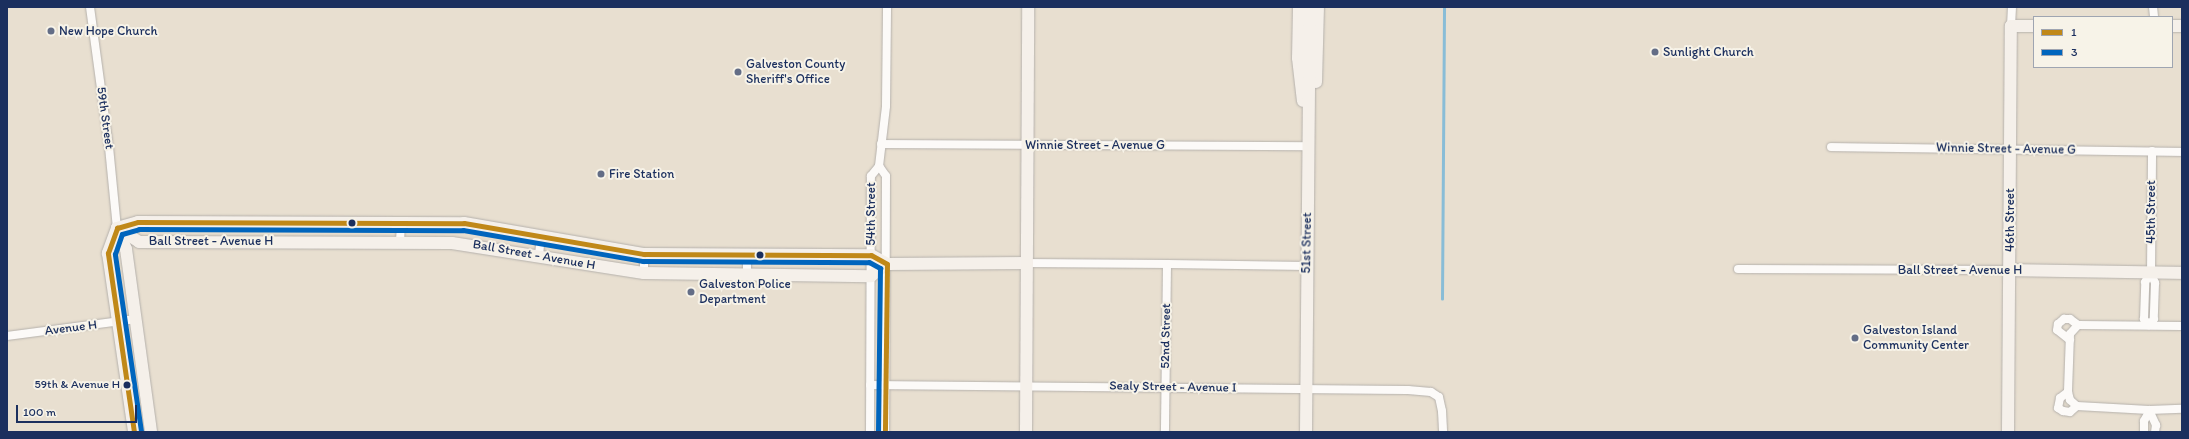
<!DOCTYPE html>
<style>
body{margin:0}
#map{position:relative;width:2189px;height:439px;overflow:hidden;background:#e8dfd0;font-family:Itim,sans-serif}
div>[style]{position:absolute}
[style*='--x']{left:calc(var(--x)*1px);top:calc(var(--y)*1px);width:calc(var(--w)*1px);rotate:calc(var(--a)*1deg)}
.stream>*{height:2.5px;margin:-1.25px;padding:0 1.25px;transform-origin:1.25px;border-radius:1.25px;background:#89bdd7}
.roads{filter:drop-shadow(0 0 1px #b5b1ac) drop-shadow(0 0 1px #b5b1ac)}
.street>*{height:8px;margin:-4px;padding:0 4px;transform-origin:4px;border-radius:4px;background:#fcfaf8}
.secondary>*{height:12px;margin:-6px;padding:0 6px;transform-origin:6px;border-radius:6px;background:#f5f0ea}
.bus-1>*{height:5px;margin:-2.5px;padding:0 2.5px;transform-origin:2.5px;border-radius:2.5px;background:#c08818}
.bus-2>*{height:5px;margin:-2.5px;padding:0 2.5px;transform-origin:2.5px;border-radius:2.5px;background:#0065bd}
.dots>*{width:11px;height:11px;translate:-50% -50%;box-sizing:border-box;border:2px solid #f7f3e8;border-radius:50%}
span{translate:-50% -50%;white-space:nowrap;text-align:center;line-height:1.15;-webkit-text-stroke:4px #f7f3e8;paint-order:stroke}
.bus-label{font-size:12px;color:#1b2f5e}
.right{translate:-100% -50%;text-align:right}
.poi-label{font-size:13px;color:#1b2f5e}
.left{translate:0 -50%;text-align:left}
.street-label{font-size:13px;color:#1b2f5e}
.frame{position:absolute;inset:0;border:8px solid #1b2f5e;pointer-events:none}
.legend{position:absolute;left:2033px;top:16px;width:140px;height:52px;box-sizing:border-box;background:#f7f3e8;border:1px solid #9fa5b1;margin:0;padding:5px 7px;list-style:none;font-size:12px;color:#1b2f5e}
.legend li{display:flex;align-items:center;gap:8px;height:20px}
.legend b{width:20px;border:1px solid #9fa5b1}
.scale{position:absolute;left:16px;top:405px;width:121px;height:18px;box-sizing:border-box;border:2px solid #1b2f5e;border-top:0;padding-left:5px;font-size:12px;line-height:14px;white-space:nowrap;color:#1b2f5e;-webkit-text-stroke:3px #f7f3e8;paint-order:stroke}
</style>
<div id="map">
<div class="stream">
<i style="--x:1442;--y:299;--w:292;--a:-89.6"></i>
</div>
<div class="roads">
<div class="street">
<i style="--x:90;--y:7;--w:141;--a:82.3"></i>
<i style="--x:109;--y:147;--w:81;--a:84.4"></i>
<i style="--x:2153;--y:7;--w:10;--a:84"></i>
<i style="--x:2011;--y:26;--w:19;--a:-87"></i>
<i style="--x:881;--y:144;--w:427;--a:0.3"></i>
<i style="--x:1831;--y:147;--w:351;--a:0.8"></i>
<i style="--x:879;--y:166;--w:12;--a:55"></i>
<i style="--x:886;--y:176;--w:256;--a:90.2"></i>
<i style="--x:400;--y:242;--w:19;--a:-87"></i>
<i style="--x:644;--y:254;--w:19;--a:90"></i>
<i style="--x:747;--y:254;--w:19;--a:90"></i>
<i style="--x:539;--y:255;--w:19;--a:-84"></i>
<i style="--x:1027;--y:263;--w:140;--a:0.4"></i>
<i style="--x:1167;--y:264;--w:168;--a:90.7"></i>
<i style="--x:1167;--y:264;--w:140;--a:0.8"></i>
<i style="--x:1738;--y:269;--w:272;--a:0.2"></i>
<i style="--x:2151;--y:273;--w:122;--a:-89.5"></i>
<i style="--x:2151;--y:273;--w:11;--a:68"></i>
<i style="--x:2155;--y:283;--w:36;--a:92"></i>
<i style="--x:2154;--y:319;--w:8;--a:130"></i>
<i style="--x:2149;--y:325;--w:8;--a:-130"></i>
<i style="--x:2144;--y:319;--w:37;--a:-88"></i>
<i style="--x:2145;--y:282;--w:11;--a:-56"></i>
<i style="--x:2182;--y:326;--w:104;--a:-179.4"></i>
<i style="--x:2078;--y:325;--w:12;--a:132"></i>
<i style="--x:2070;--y:334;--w:58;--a:92"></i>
<i style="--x:2068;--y:392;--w:8;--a:76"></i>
<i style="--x:2070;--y:400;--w:9;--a:41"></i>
<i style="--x:2077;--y:406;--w:72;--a:3.2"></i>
<i style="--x:2149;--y:410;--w:33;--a:-2"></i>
<i style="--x:7;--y:336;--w:130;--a:-7.5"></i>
<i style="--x:2070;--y:340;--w:16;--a:-142"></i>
<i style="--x:2057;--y:330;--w:6;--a:-81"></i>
<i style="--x:2058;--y:324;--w:8;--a:-40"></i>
<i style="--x:2064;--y:319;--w:6;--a:0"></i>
<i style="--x:2070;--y:319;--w:10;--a:37"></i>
<i style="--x:870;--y:385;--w:538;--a:0.53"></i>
<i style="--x:1408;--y:390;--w:23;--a:5"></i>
<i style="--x:1431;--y:392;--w:9;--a:32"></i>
<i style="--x:1439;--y:397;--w:14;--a:78"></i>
<i style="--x:1442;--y:411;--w:21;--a:87"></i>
<i style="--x:2068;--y:392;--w:10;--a:143"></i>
<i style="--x:2060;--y:398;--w:10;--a:101"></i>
<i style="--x:2058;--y:408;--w:6;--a:31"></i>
<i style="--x:2063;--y:411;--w:7;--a:8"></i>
<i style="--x:2070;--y:412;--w:9;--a:-41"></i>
<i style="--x:2149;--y:410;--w:17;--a:65"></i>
<i style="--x:2156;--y:425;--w:7;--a:98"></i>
<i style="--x:870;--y:432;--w:256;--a:-89.8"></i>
<i style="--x:871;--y:176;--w:13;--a:-51"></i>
<i style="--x:879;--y:166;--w:60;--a:-83.3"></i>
<i style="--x:886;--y:106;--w:99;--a:-89.4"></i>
<i style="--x:2144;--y:432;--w:11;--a:-90"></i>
<i style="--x:2144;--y:421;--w:10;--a:-61"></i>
</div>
<div class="secondary">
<i style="--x:1299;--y:7;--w:51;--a:91.1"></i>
<i style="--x:1298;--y:58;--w:43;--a:83.4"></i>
<i style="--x:2172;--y:26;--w:10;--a:0"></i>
<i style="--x:1316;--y:82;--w:75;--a:-88.5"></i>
<i style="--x:117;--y:228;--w:22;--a:-16"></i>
<i style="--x:138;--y:222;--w:326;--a:0.2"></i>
<i style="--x:464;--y:223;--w:183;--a:9.8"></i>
<i style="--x:644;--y:254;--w:227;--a:0.3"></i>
<i style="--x:871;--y:255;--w:18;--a:29"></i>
<i style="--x:887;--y:264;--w:140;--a:-0.4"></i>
<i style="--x:117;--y:228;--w:26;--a:32"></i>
<i style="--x:139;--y:242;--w:313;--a:0.2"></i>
<i style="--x:452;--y:243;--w:194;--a:8.9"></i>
<i style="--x:644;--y:273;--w:227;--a:0.8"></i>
<i style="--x:871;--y:276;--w:20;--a:-37"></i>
<i style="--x:117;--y:228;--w:23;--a:67"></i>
<i style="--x:126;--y:249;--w:185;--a:82.2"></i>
<i style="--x:117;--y:228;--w:27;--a:110"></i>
<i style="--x:108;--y:253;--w:181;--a:81.7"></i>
<i style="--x:2010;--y:270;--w:172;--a:1"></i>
<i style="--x:1026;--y:432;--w:425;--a:-89.7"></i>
<i style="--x:1306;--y:432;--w:425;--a:-89.5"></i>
<i style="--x:2008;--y:432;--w:406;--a:-89.6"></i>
<i style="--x:2011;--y:26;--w:23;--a:0"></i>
</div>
</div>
<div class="bus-1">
<i style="--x:134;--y:432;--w:181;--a:-98.3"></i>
<i style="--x:108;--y:253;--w:27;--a:-70"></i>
<i style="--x:117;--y:228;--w:22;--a:-16"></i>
<i style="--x:138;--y:222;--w:326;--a:0.2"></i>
<i style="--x:464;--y:223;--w:183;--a:9.8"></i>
<i style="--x:644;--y:254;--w:227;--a:0.3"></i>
<i style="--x:871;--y:255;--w:18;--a:29"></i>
<i style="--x:887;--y:264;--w:168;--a:90.7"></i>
</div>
<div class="bus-2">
<i style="--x:141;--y:431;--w:179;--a:-98.4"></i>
<i style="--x:115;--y:254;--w:21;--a:-71"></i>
<i style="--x:122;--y:234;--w:18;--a:-16"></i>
<i style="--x:139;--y:229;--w:324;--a:0.2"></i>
<i style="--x:463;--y:230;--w:183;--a:9.8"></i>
<i style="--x:643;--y:261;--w:226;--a:0.3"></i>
<i style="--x:869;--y:262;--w:13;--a:29"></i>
<i style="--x:880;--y:268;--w:164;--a:90.7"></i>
</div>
<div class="dots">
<i style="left:51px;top:31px;background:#636d86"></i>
<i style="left:1655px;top:52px;background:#636d86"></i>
<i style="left:738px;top:72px;background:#636d86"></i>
<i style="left:601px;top:174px;background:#636d86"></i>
<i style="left:352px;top:223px;background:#1b2f5e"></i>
<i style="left:760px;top:255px;background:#1b2f5e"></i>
<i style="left:691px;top:292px;background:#636d86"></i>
<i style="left:1855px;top:338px;background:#636d86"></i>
<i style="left:127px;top:385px;background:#1b2f5e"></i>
</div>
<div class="bus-label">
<span class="right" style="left:120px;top:385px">59th &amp; Avenue H</span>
</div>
<div class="poi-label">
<span class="left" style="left:59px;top:31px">New Hope Church</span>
<span class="left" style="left:1663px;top:52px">Sunlight Church</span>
<span class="left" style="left:746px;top:72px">Galveston County<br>Sheriff's Office</span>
<span class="left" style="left:609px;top:174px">Fire Station</span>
<span class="left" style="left:699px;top:292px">Galveston Police<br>Department</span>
<span class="left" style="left:1863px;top:338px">Galveston Island<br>Community Center</span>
</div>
<div class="street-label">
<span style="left:105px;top:118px;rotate:82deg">59th Street</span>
<span style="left:1095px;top:145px">Winnie Street - Avenue G</span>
<span style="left:2006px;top:149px;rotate:1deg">Winnie Street - Avenue G</span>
<span style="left:2151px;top:212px;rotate:-90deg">45th Street</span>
<span style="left:871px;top:214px;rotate:-90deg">54th Street</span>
<span style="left:2010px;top:220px;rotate:-90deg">46th Street</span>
<span style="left:211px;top:241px">Ball Street - Avenue H</span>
<span style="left:1307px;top:243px;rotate:-89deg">51st Street</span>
<span style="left:534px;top:255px;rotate:10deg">Ball Street - Avenue H</span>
<span style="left:1960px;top:270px">Ball Street - Avenue H</span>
<span style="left:71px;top:328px;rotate:-7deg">Avenue H</span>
<span style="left:1166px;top:336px;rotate:-89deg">52nd Street</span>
<span style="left:1173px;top:387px;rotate:1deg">Sealy Street - Avenue I</span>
</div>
<div class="frame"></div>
<ul class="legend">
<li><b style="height:5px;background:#c08818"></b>1</li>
<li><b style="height:5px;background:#0065bd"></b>3</li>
</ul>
<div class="scale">100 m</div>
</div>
